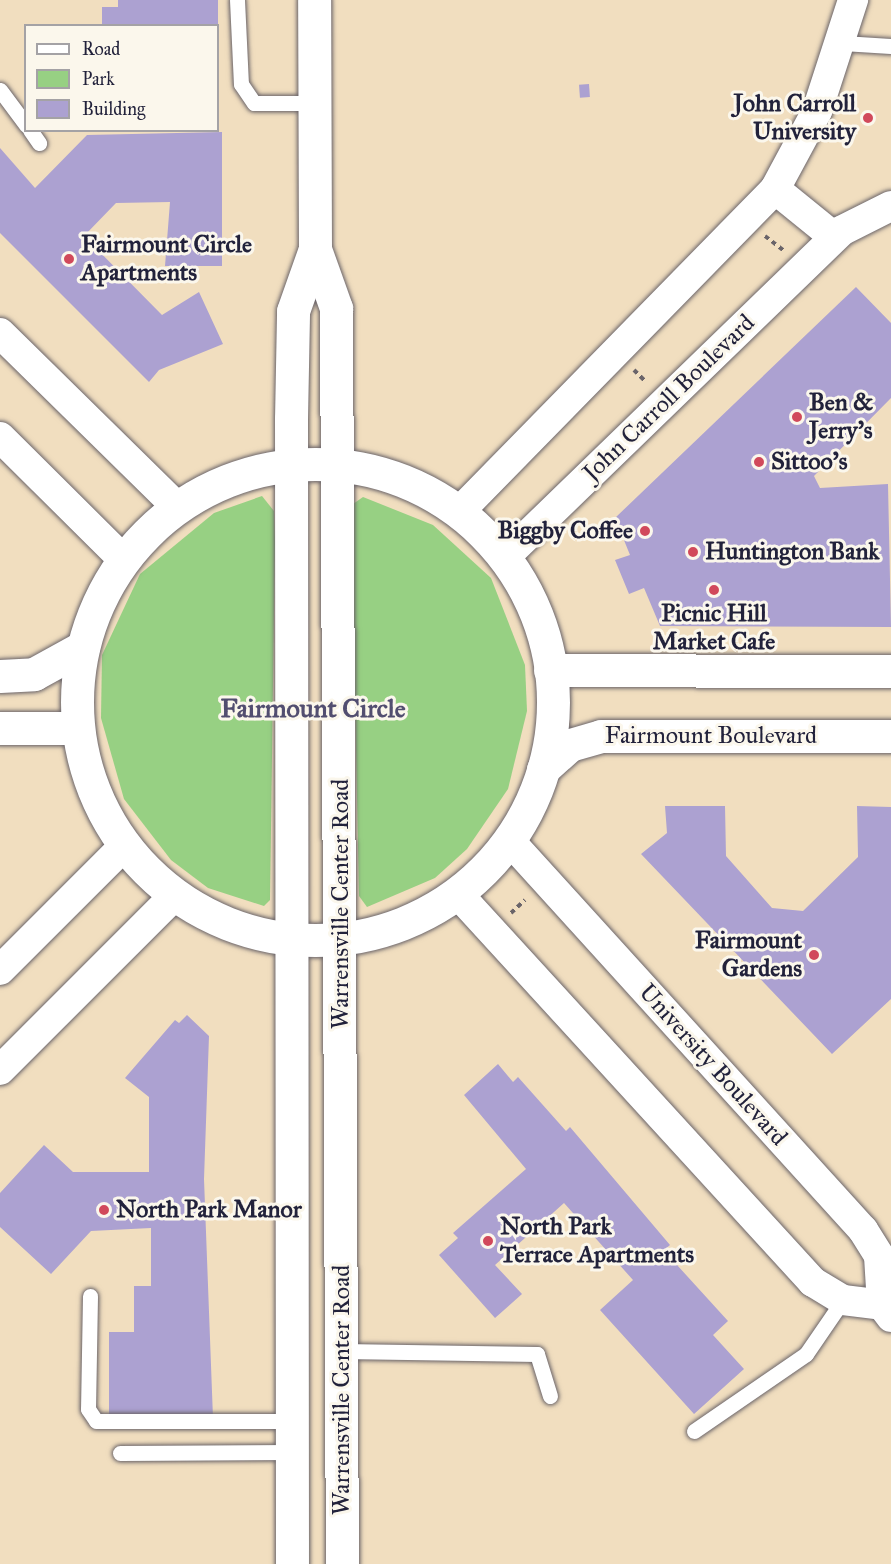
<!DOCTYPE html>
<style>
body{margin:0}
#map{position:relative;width:891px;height:1564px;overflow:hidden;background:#f1debf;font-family:"IM FELL Great Primer",serif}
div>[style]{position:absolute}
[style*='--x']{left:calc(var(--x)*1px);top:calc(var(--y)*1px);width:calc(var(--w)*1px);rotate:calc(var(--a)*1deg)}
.green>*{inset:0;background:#97d083}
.building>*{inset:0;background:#aca1d1;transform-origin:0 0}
.path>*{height:4px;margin-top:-2px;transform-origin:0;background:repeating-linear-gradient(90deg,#6a6469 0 4.5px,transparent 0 9px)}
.roads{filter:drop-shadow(0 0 2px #6a6469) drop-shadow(0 0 2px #6a6469)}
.lane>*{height:15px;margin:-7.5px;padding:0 7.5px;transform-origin:7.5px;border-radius:7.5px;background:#fff}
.street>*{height:30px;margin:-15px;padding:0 15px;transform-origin:15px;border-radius:15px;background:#fff}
.secondary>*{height:33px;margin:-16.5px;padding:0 16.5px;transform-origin:16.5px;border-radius:16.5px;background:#fff}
.secondary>.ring{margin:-16.5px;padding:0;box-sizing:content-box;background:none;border:33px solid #fff;border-radius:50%}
.primary>*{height:33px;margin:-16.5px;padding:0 16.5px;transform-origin:16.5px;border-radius:16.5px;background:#fff}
.dots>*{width:16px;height:16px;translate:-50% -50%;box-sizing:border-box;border:3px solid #fbf7ec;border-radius:50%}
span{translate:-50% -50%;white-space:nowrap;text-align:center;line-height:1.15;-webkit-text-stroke:6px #fbf7ec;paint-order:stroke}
.poi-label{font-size:24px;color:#22223b;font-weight:700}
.right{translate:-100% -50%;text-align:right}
.left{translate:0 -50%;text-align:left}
.street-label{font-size:24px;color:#22223b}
.neighbourhood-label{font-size:26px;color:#524e70;font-weight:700}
.legend{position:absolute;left:24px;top:24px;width:195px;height:108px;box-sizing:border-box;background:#fbf7ec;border:2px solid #a4a2a5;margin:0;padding:8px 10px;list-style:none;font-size:18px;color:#22223b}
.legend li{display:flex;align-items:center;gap:12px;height:30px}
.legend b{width:30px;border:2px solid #a4a2a5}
</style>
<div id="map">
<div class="green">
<i style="clip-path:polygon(262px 496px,274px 511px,275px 543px,270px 900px,264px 906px,208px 888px,171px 860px,124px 799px,101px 718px,102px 655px,140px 574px,214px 513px)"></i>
<i style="clip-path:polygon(363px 497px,433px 525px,491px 578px,525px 665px,527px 711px,508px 789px,467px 849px,435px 878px,367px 907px,359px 896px,353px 600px,353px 504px)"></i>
</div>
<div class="building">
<i style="clip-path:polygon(118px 0,218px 0,218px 26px,102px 26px,102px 7px,118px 7px)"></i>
<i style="left:589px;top:84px;width:13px;height:10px;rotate:86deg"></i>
<i style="clip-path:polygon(222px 132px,222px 266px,165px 266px,170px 202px,116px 203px,84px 236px,162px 315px,199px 292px,223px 344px,159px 370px,149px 382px,0 233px,0 148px,35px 188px,87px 135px)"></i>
<i style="clip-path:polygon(856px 287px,891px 323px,891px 398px,814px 476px,820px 488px,888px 484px,891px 627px,660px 626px,644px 588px,629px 594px,615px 560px,630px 555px,615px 518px)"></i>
<i style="clip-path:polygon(665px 806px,725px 806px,726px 856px,772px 908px,803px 911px,858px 857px,857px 806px,891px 807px,891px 999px,832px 1054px,641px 854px,667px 833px)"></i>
<i style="clip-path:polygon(187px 1015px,209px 1036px,204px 1179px,213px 1418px,109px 1418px,109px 1332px,134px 1332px,134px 1286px,151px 1286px,151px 1228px,91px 1231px,51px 1274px,0 1227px,0 1193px,44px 1145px,73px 1172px,149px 1172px,149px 1097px,125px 1078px,175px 1020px,179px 1023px)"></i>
<i style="clip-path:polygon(498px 1064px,513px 1082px,518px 1077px,566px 1131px,570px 1127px,670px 1245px,657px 1256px,663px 1263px,667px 1254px,728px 1321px,713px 1335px,744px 1369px,694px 1414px,600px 1310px,633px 1280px,564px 1203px,495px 1265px,522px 1294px,495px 1318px,439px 1255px,458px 1238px,453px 1233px,526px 1169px,464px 1095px)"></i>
</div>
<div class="path">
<i style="--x:765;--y:236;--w:23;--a:38"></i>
<i style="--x:634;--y:370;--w:17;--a:45"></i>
<i style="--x:511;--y:913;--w:19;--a:-43"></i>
</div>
<div class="roads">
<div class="lane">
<i style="--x:237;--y:0;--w:84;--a:87.3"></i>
<i style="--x:241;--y:84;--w:23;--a:56"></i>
<i style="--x:254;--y:103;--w:61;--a:0"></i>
<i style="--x:842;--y:43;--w:49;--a:3.5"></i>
<i style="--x:0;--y:90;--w:44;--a:53.4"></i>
<i style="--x:30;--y:130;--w:16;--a:55"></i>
<i style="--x:90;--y:1296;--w:113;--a:91"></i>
<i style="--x:88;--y:1409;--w:14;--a:56"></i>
<i style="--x:96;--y:1421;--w:195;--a:0"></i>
<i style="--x:342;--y:1351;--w:195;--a:0.9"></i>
<i style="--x:537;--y:1354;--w:44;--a:72.8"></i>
<i style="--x:694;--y:1431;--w:136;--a:-34.5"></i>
<i style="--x:806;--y:1354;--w:65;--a:-55.6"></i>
<i style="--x:120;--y:1453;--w:171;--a:-0.3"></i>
</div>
<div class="street">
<i style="--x:775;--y:189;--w:76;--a:39.1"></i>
<i style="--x:0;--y:333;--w:250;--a:44.5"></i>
<i style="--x:0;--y:437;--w:175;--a:44.8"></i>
<i style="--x:459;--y:512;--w:452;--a:-45.6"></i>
<i style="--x:775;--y:189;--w:89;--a:-61.7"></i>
<i style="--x:817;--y:111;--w:117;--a:-72"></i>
<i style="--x:504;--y:558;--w:470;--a:-44.1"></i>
<i style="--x:841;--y:231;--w:56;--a:-26.6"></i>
<i style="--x:509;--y:840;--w:527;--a:47.77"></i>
<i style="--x:863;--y:1230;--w:31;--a:58"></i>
<i style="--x:879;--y:1256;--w:49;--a:86.5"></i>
<i style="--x:882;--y:1305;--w:15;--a:53"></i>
<i style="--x:457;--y:893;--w:527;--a:47.54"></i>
<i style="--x:813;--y:1282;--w:35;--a:31"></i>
<i style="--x:843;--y:1300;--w:39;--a:7"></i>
<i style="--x:0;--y:970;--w:177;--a:-45"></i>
<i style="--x:0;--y:1070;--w:247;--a:-45"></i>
</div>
<div class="secondary">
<i class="ring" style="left:77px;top:464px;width:443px;height:443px"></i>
<i style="--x:550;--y:670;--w:341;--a:0.2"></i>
<i style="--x:0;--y:676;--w:34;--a:-3"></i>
<i style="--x:34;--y:674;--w:56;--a:-28.9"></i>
<i style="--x:0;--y:728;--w:78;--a:0"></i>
<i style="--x:543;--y:769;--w:36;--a:-42"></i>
<i style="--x:570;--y:745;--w:32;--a:-16"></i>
<i style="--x:601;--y:736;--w:290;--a:0"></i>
</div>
<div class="primary">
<i style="--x:315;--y:249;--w:63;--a:70.4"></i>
<i style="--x:336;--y:308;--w:1256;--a:89.73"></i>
<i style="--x:292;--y:1564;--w:1145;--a:-90.05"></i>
<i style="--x:291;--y:419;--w:108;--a:-88.9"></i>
<i style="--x:293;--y:311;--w:66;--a:-70.5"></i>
<i style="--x:315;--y:249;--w:249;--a:-90.2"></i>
</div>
</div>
<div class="dots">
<i style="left:868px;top:118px;background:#d1495b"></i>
<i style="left:69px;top:259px;background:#d1495b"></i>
<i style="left:797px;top:417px;background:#d1495b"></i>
<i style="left:759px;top:462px;background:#d1495b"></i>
<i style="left:645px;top:531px;background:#d1495b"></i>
<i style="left:693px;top:552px;background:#d1495b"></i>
<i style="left:714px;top:590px;background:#d1495b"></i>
<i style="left:814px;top:955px;background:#d1495b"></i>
<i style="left:104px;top:1210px;background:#d1495b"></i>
<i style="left:488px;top:1241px;background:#d1495b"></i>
</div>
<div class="poi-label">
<span class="right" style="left:856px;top:118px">John Carroll<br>University</span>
<span class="left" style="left:81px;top:259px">Fairmount Circle<br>Apartments</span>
<span class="left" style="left:809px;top:417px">Ben &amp;<br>Jerry's</span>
<span class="left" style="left:771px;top:462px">Sittoo's</span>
<span class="right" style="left:633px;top:531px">Biggby Coffee</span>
<span class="left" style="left:705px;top:552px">Huntington Bank</span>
<span style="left:714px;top:628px">Picnic Hill<br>Market Cafe</span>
<span class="right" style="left:802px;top:955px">Fairmount<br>Gardens</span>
<span class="left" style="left:116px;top:1210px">North Park Manor</span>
<span class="left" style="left:500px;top:1241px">North Park<br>Terrace Apartments</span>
</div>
<div class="street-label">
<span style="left:669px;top:398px;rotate:-44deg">John Carroll Boulevard</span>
<span style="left:711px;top:736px">Fairmount Boulevard</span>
<span style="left:341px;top:904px;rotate:-90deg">Warrensville Center Road</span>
<span style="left:713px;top:1065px;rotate:48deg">University Boulevard</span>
<span style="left:342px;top:1390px;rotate:-90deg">Warrensville Center Road</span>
</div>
<div class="neighbourhood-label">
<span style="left:313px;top:709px">Fairmount Circle</span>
</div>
<ul class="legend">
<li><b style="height:8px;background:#fff"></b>Road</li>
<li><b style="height:16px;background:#97d083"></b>Park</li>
<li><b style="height:16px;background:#aca1d1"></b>Building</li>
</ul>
</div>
